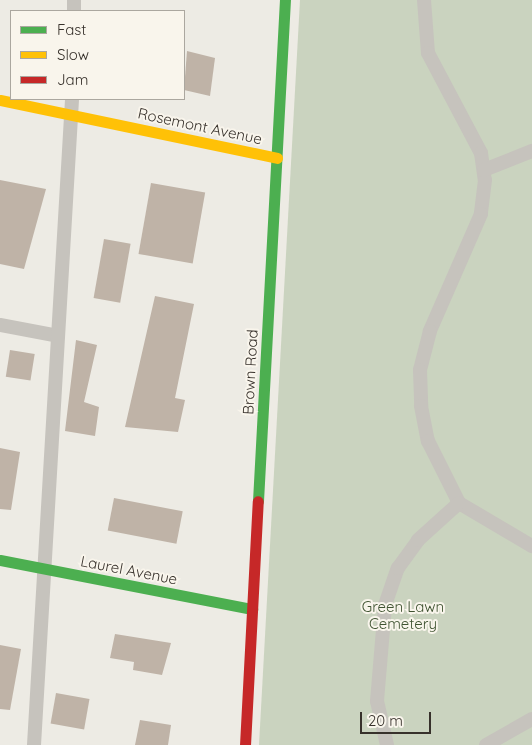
<!DOCTYPE html>
<style>
body{margin:0}
#map{position:relative;width:532px;height:745px;overflow:hidden;background:#edebe4;font-family:Quicksand,sans-serif}
div>[style]{position:absolute}
[style*='--x']{left:calc(var(--x)*1px);top:calc(var(--y)*1px);width:calc(var(--w)*1px);rotate:calc(var(--a)*1deg)}
.green>*{inset:0;background:#cad3bf}
.building>*{inset:0;background:#bfb3a7;transform-origin:0 0}
.lane>*{height:14px;margin:-7px;padding:0 7px;transform-origin:7px;border-radius:7px;background:#c6c3bd}
.fast>*{height:11px;margin:-5.5px;padding:0 5.5px;transform-origin:5.5px;border-radius:5.5px;background:#4caf50}
.slow>*{height:11px;margin:-5.5px;padding:0 5.5px;transform-origin:5.5px;border-radius:5.5px;background:#ffc107}
.jam>*{height:11px;margin:-5.5px;padding:0 5.5px;transform-origin:5.5px;border-radius:5.5px;background:#c62828}
span{translate:-50% -50%;white-space:nowrap;text-align:center;line-height:1.15;-webkit-text-stroke:4px #f9f5ec;paint-order:stroke}
.street-label{font-size:15px;color:#37312b}
.park-label{font-size:15px;color:#3f5331}
.legend{position:absolute;left:10px;top:10px;width:175px;height:90px;box-sizing:border-box;background:#f9f5ec;border:1px solid #aba79f;margin:0;padding:6px 9px;list-style:none;font-size:15px;color:#37312b}
.legend li{display:flex;align-items:center;gap:10px;height:25px}
.legend b{width:25px;border:1px solid #aba79f}
.scale{position:absolute;left:360px;top:712px;width:71px;height:22px;box-sizing:border-box;border:2px solid #37312b;border-top:0;padding-left:6px;font-size:15px;line-height:18px;white-space:nowrap;color:#37312b;-webkit-text-stroke:4px #f9f5ec;paint-order:stroke}
</style>
<div id="map">
<div class="green">
<i style="clip-path:polygon(300px 0,532px 0,532px 745px,259px 745px)"></i>
</div>
<div class="building">
<i style="clip-path:polygon(187px 51px,215px 58px,210px 96px,184px 90px)"></i>
<i style="clip-path:polygon(0 180px,46px 189px,24px 269px,0 264px)"></i>
<i style="left:151px;top:183px;width:55px;height:72px;rotate:10deg"></i>
<i style="left:104px;top:239px;width:27px;height:60px;rotate:10deg"></i>
<i style="clip-path:polygon(155px 296px,194px 304px,175px 398px,185px 400px,178px 432px,125px 427px)"></i>
<i style="clip-path:polygon(76px 340px,97px 345px,84px 402px,99px 407px,95px 436px,65px 431px)"></i>
<i style="left:10px;top:350px;width:25px;height:27px;rotate:9deg"></i>
<i style="clip-path:polygon(0 448px,20px 452px,11px 510px,0 509px)"></i>
<i style="left:114px;top:498px;width:70px;height:33px;rotate:11deg"></i>
<i style="clip-path:polygon(115px 634px,171px 643px,162px 675px,133px 670px,134px 662px,110px 658px)"></i>
<i style="clip-path:polygon(0 645px,21px 649px,10px 710px,0 709px)"></i>
<i style="left:56px;top:693px;width:34px;height:31px;rotate:10deg"></i>
<i style="clip-path:polygon(140px 720px,171px 725px,168px 745px,135px 745px)"></i>
</div>
<div class="lane">
<i style="--x:424;--y:0;--w:53;--a:85.7"></i>
<i style="--x:428;--y:53;--w:113;--a:62.1"></i>
<i style="--x:481;--y:153;--w:27;--a:82"></i>
<i style="--x:485;--y:180;--w:34;--a:97"></i>
<i style="--x:481;--y:214;--w:128;--a:113.6"></i>
<i style="--x:430;--y:331;--w:40;--a:104.4"></i>
<i style="--x:420;--y:370;--w:36;--a:88"></i>
<i style="--x:421;--y:406;--w:36;--a:79"></i>
<i style="--x:428;--y:441;--w:69;--a:63.4"></i>
<i style="--x:459;--y:503;--w:85;--a:30.5"></i>
<i style="--x:74;--y:11;--w:11;--a:-90"></i>
<i style="--x:484;--y:170;--w:52;--a:-21.6"></i>
<i style="--x:0;--y:325;--w:59;--a:10.7"></i>
<i style="--x:34;--y:745;--w:647;--a:-86.63"></i>
<i style="--x:387;--y:745;--w:45;--a:-102.8"></i>
<i style="--x:377;--y:701;--w:96;--a:-85.2"></i>
<i style="--x:385;--y:605;--w:39;--a:-71"></i>
<i style="--x:398;--y:568;--w:34;--a:-54"></i>
<i style="--x:418;--y:540;--w:55;--a:-42.1"></i>
<i style="--x:486;--y:745;--w:53;--a:-29.5"></i>
</div>
<div class="fast">
<i style="--x:258;--y:501;--w:502;--a:-86.92"></i>
<i style="--x:0;--y:560;--w:257;--a:11"></i>
</div>
<div class="slow">
<i style="--x:0;--y:100;--w:283;--a:11.8"></i>
</div>
<div class="jam">
<i style="--x:245;--y:745;--w:244;--a:-87"></i>
</div>
<div class="street-label">
<span style="left:200px;top:126px;rotate:12deg">Rosemont Avenue</span>
<span style="left:250px;top:372px;rotate:-87deg">Brown Road</span>
<span style="left:129px;top:570px;rotate:11deg">Laurel Avenue</span>
</div>
<div class="park-label">
<span style="left:403px;top:615px">Green Lawn<br>Cemetery</span>
</div>
<ul class="legend">
<li><b style="height:6px;background:#4caf50"></b>Fast</li>
<li><b style="height:6px;background:#ffc107"></b>Slow</li>
<li><b style="height:6px;background:#c62828"></b>Jam</li>
</ul>
<div class="scale">20 m</div>
</div>
